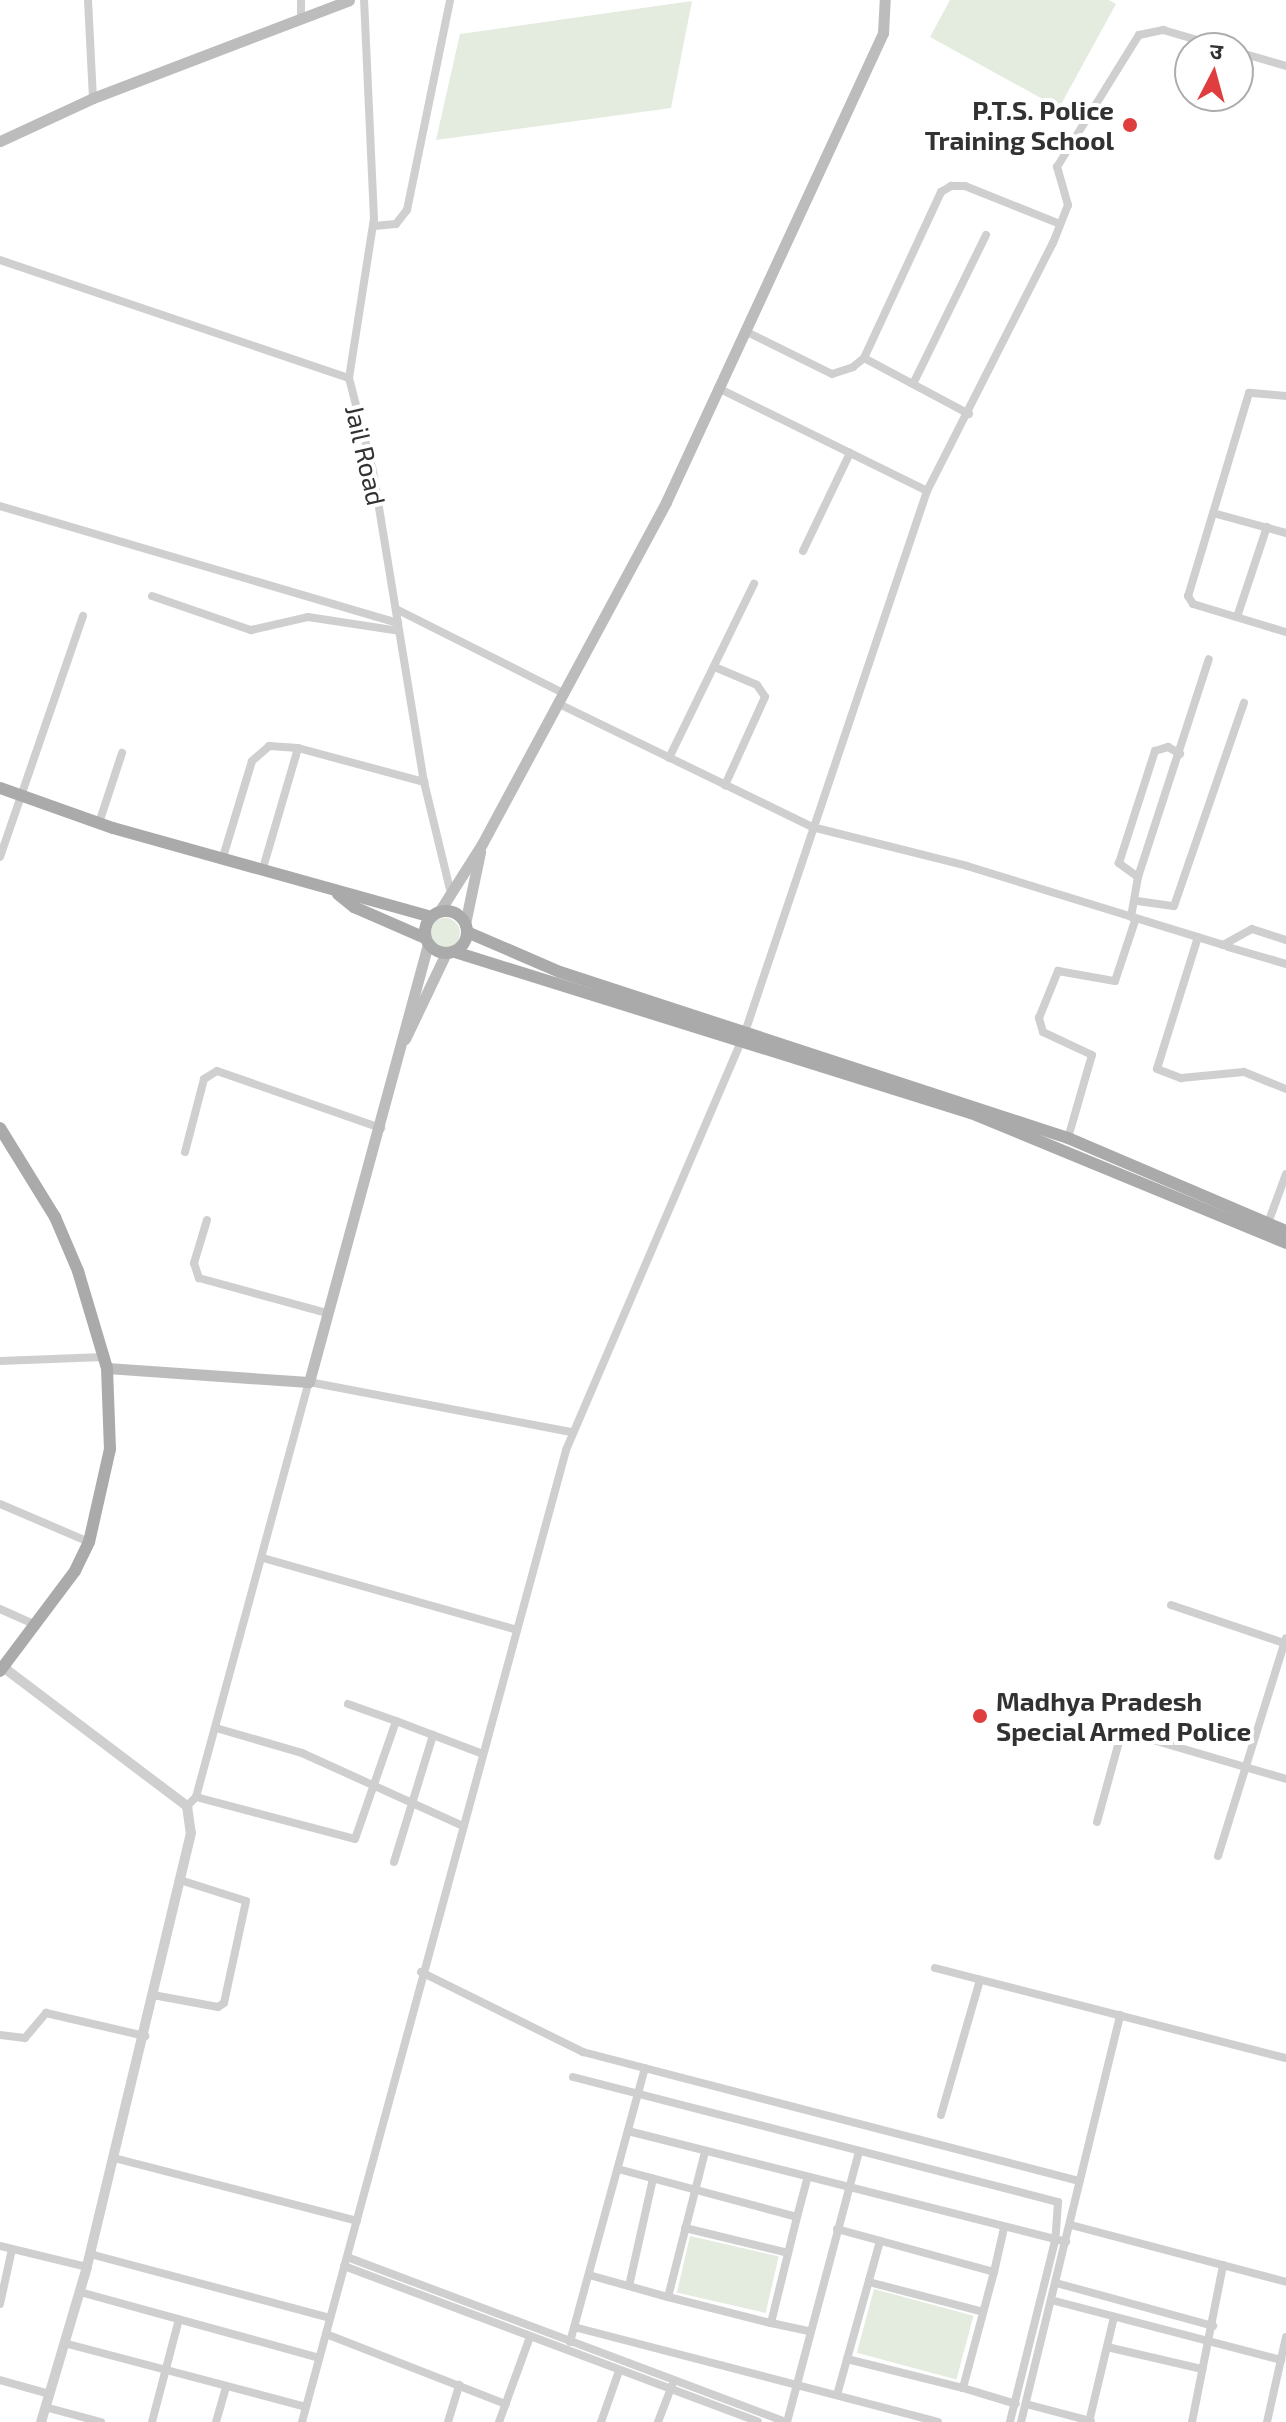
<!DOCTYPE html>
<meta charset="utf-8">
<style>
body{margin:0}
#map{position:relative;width:1286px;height:2422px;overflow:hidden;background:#fff;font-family:"Exo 2","Noto Sans Devanagari",sans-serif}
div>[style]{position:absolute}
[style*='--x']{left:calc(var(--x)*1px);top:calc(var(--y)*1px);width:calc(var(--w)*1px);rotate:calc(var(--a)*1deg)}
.green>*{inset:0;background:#e4ebdf;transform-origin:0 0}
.round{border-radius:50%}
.minor>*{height:8px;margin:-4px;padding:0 4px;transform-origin:4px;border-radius:4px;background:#cfcfcf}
.tertiary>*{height:10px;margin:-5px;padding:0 5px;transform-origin:5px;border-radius:5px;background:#cfcfcf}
.secondary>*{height:11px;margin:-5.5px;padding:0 5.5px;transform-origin:5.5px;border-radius:5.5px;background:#bcbcbc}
.primary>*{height:12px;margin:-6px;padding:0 6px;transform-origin:6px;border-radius:6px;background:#aaa}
.primary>.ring{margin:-6px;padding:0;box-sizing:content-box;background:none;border:12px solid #aaa;border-radius:50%}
.dots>*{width:22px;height:22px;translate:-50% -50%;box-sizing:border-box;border:4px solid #fff;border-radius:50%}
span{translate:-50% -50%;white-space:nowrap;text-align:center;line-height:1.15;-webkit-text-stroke:8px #fff;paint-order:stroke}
.poi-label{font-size:26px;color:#323232;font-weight:700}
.right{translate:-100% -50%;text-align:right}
.left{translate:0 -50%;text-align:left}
.street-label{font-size:26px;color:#323232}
.north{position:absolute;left:1174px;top:32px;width:80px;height:80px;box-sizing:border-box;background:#fff;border:2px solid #adadad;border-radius:50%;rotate:6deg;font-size:22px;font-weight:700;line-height:32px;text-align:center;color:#323232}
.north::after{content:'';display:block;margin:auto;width:28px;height:36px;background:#e03e3e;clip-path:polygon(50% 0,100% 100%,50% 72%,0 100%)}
</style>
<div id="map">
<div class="green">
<i style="clip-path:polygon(950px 0,1109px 0,1116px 4px,1059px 108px,930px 37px)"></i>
<i style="clip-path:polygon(692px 1px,671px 108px,436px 140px,460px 34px)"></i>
<i class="round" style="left:430px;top:918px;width:30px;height:30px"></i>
<i style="left:690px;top:2236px;width:91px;height:58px;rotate:13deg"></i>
<i style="left:874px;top:2289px;width:103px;height:66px;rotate:15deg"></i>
</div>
<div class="minor">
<i style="--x:88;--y:0;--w:98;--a:87.1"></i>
<i style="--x:301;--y:0;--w:17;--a:90"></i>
<i style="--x:1238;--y:52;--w:50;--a:16.3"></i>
<i style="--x:374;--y:226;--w:22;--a:-5"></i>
<i style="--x:396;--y:224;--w:18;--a:-52"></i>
<i style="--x:407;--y:210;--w:214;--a:-78.4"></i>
<i style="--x:0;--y:260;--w:368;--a:18.7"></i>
<i style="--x:349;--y:378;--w:96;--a:75.5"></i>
<i style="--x:373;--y:471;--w:315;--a:80.7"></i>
<i style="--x:424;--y:782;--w:115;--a:76.4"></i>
<i style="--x:745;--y:331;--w:97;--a:26.3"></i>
<i style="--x:832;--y:374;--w:22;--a:-18"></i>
<i style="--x:853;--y:367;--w:14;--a:-39"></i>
<i style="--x:864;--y:358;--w:183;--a:-65.1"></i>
<i style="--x:941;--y:192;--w:12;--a:-31"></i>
<i style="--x:951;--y:186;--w:14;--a:0"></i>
<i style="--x:965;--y:186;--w:102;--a:21.8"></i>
<i style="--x:864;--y:358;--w:119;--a:28.1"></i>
<i style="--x:349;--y:378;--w:161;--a:-81.1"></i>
<i style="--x:374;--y:219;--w:219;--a:-92.6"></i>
<i style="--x:913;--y:384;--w:166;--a:-63.9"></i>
<i style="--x:718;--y:388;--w:233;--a:26.2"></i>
<i style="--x:927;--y:491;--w:568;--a:108.59"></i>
<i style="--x:1286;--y:396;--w:37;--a:-175"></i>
<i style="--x:1249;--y:393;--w:212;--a:106.7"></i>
<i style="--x:1188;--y:596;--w:9;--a:58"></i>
<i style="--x:1193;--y:604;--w:97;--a:16.8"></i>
<i style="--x:927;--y:491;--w:278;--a:-63.1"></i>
<i style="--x:1053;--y:243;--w:41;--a:-68.5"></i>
<i style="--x:1068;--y:205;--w:40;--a:-106"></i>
<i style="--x:1057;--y:167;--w:155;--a:-58.2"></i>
<i style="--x:1139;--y:35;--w:25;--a:-12"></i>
<i style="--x:1163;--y:30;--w:65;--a:16.2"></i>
<i style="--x:0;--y:506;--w:415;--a:16.4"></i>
<i style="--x:1213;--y:513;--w:76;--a:15.3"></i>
<i style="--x:803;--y:551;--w:109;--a:-64.4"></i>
<i style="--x:152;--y:596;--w:105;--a:19"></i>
<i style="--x:251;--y:630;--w:58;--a:-12.8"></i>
<i style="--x:308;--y:617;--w:92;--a:8.7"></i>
<i style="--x:396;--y:609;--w:187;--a:26.7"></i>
<i style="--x:1237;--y:617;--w:95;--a:-71.6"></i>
<i style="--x:717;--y:668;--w:43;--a:23"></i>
<i style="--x:757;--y:685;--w:14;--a:56"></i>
<i style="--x:765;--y:697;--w:97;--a:114.4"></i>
<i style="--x:557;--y:703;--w:284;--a:25.9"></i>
<i style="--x:812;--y:827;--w:160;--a:14.1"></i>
<i style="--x:967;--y:866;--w:268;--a:17.1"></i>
<i style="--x:1223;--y:945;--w:33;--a:-29"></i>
<i style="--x:1252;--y:929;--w:36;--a:18"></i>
<i style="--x:669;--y:758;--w:194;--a:-64"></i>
<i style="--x:99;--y:823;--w:74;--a:-71.8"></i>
<i style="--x:0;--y:857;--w:255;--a:-71"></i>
<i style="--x:223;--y:857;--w:100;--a:-73.2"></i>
<i style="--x:252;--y:761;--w:23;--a:-41"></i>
<i style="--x:269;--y:746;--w:29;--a:4"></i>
<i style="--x:263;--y:868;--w:125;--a:-73.7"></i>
<i style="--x:298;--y:748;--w:131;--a:15.1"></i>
<i style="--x:1138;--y:877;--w:24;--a:-144"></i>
<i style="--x:1119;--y:863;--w:118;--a:-72.2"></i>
<i style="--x:1155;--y:751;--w:14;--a:-17"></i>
<i style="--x:1168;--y:747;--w:14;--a:30"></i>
<i style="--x:1137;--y:901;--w:37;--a:8"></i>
<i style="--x:1174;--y:906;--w:215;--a:-71"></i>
<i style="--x:1131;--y:917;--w:41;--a:-80.1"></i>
<i style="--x:1138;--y:877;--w:229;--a:-72"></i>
<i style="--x:1198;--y:937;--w:138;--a:107.3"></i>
<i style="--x:1157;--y:1069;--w:26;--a:21"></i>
<i style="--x:1181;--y:1078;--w:63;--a:-5.4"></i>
<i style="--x:1244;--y:1072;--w:45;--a:22"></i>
<i style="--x:1228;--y:947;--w:60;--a:16.3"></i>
<i style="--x:1068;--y:1138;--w:86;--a:-73.9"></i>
<i style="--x:1092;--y:1055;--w:54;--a:-154.9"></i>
<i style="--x:1043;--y:1032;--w:15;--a:-106"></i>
<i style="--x:1039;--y:1018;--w:51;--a:-68"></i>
<i style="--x:1058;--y:971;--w:58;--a:10"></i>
<i style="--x:1115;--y:981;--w:66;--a:-71.6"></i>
<i style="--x:185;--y:1152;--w:75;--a:-75.4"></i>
<i style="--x:204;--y:1079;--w:15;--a:-32"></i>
<i style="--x:217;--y:1071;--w:174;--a:19.2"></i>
<i style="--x:207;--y:1220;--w:45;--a:106.8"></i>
<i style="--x:194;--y:1263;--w:16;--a:72"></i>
<i style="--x:199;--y:1278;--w:133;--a:15.3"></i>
<i style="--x:1268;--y:1223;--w:52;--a:-69.8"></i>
<i style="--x:0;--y:1361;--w:104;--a:-2.2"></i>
<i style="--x:0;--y:1504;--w:97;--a:23.1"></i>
<i style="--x:263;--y:1558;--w:264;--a:15.8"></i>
<i style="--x:1171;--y:1605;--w:119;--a:18.6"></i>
<i style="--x:0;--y:1609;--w:39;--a:24"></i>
<i style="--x:396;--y:1721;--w:93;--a:20.8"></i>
<i style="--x:216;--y:1728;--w:90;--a:16.2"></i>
<i style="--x:302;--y:1753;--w:177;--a:24.4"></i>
<i style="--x:196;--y:1797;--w:164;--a:14.8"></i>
<i style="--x:355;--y:1839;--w:125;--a:-70.8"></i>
<i style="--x:396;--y:1721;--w:51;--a:-160.5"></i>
<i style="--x:187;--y:1806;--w:13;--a:-45"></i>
<i style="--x:196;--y:1797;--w:430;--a:-74.8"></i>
<i style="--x:309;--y:1382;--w:268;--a:10.8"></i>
<i style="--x:1097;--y:1822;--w:87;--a:-74.7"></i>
<i style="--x:1120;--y:1738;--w:10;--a:-29"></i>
<i style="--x:1129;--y:1733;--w:164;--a:16.3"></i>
<i style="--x:1218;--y:1856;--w:228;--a:-72.7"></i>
<i style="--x:394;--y:1862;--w:133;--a:-72.9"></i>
<i style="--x:935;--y:1968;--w:362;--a:14.4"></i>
<i style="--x:421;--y:1972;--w:181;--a:26.3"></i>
<i style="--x:583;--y:2052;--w:513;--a:14.58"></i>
<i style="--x:153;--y:1995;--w:66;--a:10.5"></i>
<i style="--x:218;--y:2007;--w:7;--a:-34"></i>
<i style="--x:224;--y:2003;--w:104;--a:-77.8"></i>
<i style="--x:246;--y:1901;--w:66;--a:-162.4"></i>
<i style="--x:0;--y:2035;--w:25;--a:7"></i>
<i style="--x:25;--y:2038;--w:33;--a:-50"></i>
<i style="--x:46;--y:2013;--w:102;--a:13.1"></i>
<i style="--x:573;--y:2077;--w:501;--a:14.45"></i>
<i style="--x:1058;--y:2202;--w:39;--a:94"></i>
<i style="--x:1055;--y:2241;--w:187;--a:104"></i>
<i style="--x:941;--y:2115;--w:141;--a:-73.9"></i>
<i style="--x:628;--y:2131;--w:452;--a:14.2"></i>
<i style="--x:114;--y:2158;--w:251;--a:14.5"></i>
<i style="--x:618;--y:2169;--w:185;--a:15"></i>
<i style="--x:797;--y:2217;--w:109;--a:103.8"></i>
<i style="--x:771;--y:2323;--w:40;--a:12"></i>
<i style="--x:797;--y:2217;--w:39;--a:-75"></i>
<i style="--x:1071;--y:2225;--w:222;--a:14.8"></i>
<i style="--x:685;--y:2228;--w:106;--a:13.6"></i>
<i style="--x:837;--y:2229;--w:163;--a:15.3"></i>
<i style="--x:994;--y:2272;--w:120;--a:105"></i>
<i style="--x:963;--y:2388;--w:55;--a:16.8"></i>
<i style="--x:0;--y:2246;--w:89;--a:13.6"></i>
<i style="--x:90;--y:2254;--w:248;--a:14.9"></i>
<i style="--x:347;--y:2257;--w:468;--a:20.6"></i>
<i style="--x:344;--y:2266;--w:442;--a:20.6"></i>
<i style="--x:994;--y:2272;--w:45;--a:-77.2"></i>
<i style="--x:589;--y:2275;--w:82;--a:15.6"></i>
<i style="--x:668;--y:2297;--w:150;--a:-75.7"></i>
<i style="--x:869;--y:2282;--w:118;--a:14.7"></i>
<i style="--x:1056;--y:2283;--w:163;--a:15.3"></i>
<i style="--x:629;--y:2286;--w:110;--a:-77.4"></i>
<i style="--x:80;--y:2292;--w:248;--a:15.4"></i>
<i style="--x:668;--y:2297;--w:106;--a:14.2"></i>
<i style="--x:1051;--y:2300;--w:238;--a:14.6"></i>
<i style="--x:0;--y:2304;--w:56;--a:-77.7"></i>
<i style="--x:574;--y:2327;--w:376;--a:14.6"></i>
<i style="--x:326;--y:2334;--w:193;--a:21.3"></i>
<i style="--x:570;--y:2342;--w:284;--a:-74.7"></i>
<i style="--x:64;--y:2343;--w:250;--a:14.8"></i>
<i style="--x:1107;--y:2347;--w:98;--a:13"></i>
<i style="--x:847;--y:2359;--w:120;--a:14"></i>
<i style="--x:0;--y:2380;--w:51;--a:15.9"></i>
<i style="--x:837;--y:2395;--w:160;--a:-74.4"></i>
<i style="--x:1026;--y:2404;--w:67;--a:14.7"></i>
<i style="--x:45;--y:2407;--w:58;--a:15"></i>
<i style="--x:152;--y:2422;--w:106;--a:-75.3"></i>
<i style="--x:216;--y:2422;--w:36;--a:-74"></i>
<i style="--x:302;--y:2422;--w:1007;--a:-74.8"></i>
<i style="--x:566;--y:1450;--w:447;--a:-66.8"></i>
<i style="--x:448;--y:2422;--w:39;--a:-73"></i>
<i style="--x:499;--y:2422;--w:90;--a:-70"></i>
<i style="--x:601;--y:2422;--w:54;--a:-70.6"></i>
<i style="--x:658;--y:2422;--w:40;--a:-69"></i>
<i style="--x:787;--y:2422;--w:280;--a:-75.1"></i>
<i style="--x:1021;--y:2422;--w:419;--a:-76.3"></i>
<i style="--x:1089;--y:2422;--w:108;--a:-76.6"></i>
<i style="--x:1192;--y:2422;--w:160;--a:-78.8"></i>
<i style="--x:1267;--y:2422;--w:87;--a:-77.4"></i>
</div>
<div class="tertiary">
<i style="--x:3;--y:1667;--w:231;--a:37.1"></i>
<i style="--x:187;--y:1806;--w:27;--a:82"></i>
<i style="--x:191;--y:1833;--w:446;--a:103.5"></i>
<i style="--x:87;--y:2267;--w:162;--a:106.5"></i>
</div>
<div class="secondary">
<i style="--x:0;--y:141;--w:102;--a:-24.8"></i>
<i style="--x:93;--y:98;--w:274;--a:-20.9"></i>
<i style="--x:439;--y:912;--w:80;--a:-57.7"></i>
<i style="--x:482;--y:844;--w:388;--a:-61.7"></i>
<i style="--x:666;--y:502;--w:517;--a:-65.17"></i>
<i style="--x:883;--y:33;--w:33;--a:-87"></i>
<i style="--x:465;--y:924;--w:74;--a:-78.2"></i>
<i style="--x:405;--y:1039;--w:95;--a:-64.5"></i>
<i style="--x:107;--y:1368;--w:202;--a:4"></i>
<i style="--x:309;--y:1382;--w:454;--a:-74.8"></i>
</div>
<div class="primary">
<i style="--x:0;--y:788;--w:120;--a:19.5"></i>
<i style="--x:113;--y:828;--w:330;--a:15.6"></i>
<i style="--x:338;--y:894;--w:21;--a:39"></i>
<i style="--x:354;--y:907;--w:77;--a:23.6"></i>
<i class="ring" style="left:425px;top:911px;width:30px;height:30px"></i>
<i style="--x:467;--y:932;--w:101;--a:23.3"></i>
<i style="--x:560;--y:972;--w:534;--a:18.1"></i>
<i style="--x:1068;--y:1138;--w:237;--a:23.1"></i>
<i style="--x:455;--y:952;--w:541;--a:17.33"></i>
<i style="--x:971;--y:1113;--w:341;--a:22.4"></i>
<i style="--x:0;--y:1128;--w:105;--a:58.3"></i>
<i style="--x:55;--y:1217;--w:59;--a:66.9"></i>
<i style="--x:78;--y:1271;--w:101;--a:73.4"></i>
<i style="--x:107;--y:1368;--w:81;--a:87.9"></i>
<i style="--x:110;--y:1449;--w:95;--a:102.7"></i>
<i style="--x:89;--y:1542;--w:32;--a:116"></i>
<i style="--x:75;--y:1571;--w:125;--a:126.9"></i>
</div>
<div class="dots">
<i style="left:1130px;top:125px;background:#e03e3e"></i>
<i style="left:980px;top:1716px;background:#e03e3e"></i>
</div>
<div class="poi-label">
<span class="right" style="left:1114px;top:125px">P.T.S. Police<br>Training School</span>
<span class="left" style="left:996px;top:1716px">Madhya Pradesh<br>Special Armed Police</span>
</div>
<div class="street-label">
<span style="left:366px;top:455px;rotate:77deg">Jail Road</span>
</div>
<div class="north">उ</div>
</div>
